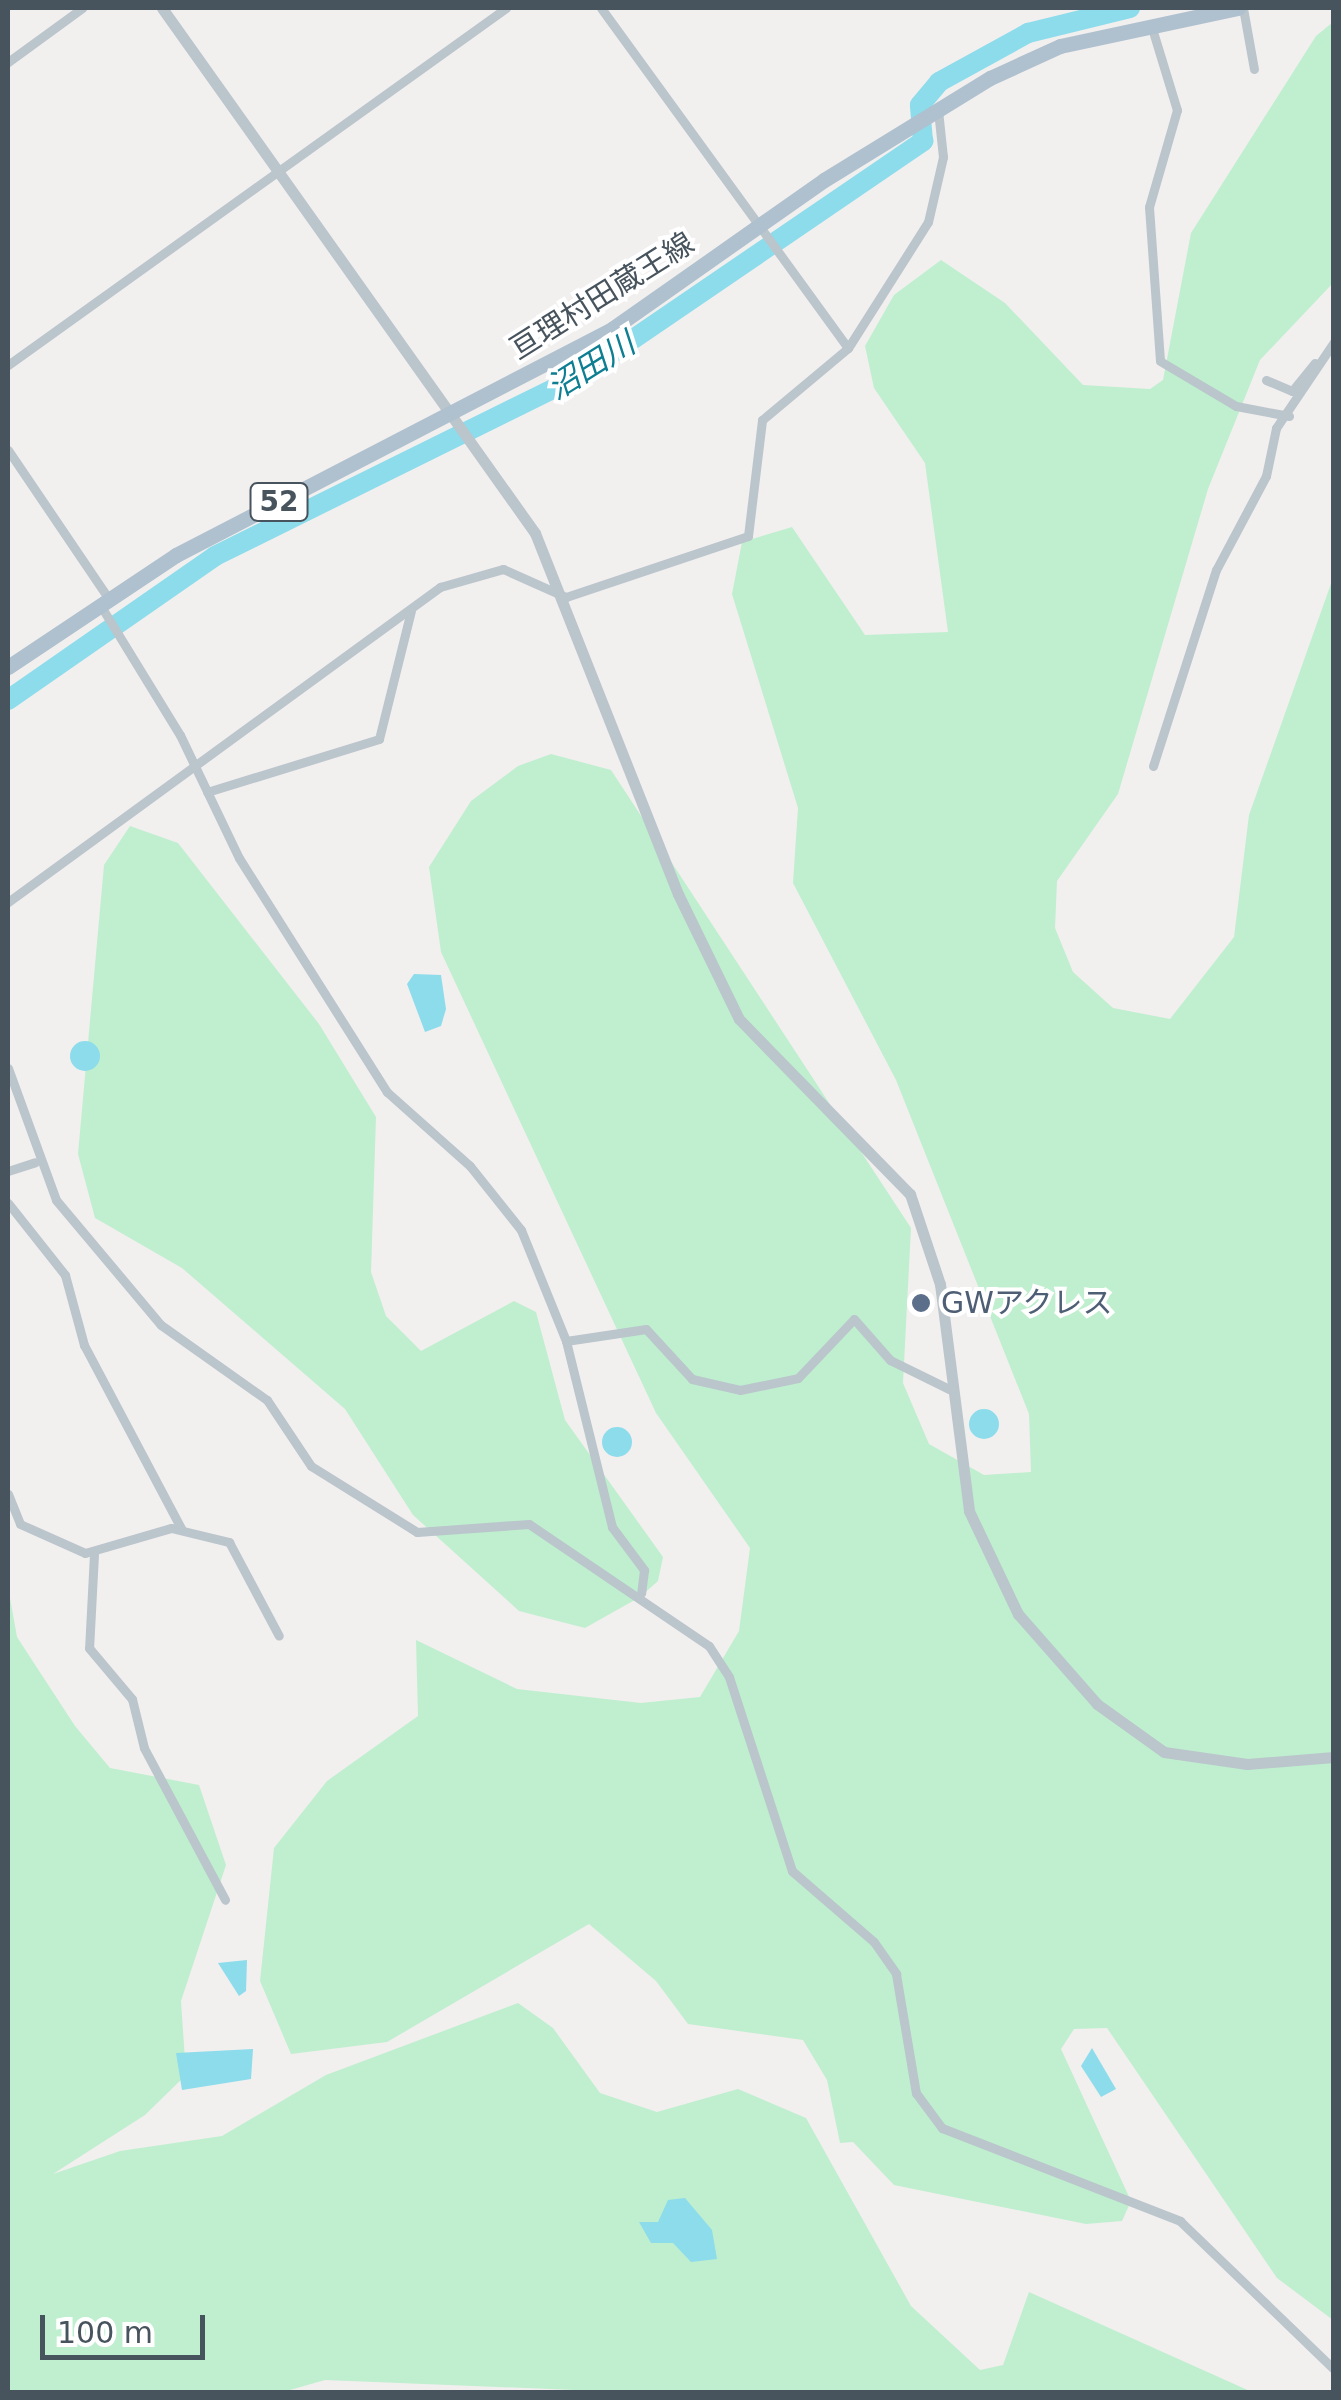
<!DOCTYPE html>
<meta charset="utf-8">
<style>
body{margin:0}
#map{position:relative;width:1341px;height:2400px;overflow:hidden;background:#f2efef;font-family:"DejaVu Sans","Noto Sans JP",sans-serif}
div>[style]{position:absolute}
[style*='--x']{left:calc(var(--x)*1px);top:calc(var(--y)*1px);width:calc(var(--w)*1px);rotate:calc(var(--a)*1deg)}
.green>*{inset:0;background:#bfefcf}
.water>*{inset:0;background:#8cdceb}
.round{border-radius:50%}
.river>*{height:20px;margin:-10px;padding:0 10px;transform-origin:10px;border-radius:10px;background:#8cdceb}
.minor>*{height:9px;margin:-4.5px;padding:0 4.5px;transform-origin:4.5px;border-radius:4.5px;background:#bbc5cc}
.tertiary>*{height:11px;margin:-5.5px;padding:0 5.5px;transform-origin:5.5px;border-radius:5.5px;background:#bbc5cc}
.primary>*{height:15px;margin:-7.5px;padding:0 7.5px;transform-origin:7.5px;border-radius:7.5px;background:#afc0ce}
.dots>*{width:28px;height:28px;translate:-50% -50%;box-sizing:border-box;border:5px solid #fff;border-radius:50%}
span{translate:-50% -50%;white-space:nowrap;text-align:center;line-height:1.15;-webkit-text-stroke:8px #fff;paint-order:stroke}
.shield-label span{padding:2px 8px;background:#fff;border:2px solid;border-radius:8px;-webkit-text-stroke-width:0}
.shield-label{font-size:28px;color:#48545d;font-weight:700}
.street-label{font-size:30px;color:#48545d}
.service-label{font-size:30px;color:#4e5e75}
.left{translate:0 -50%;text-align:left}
.water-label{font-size:32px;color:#0e7e92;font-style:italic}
.frame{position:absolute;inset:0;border:10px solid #48545d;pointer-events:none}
.scale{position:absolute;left:40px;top:2315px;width:165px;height:45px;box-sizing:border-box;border:5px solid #48545d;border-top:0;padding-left:12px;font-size:30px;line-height:35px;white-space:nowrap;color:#48545d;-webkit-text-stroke:8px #fff;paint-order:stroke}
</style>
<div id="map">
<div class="green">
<i style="clip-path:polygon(1333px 22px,1333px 283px,1260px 360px,1208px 489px,1118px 794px,1057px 881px,1055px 928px,1073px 972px,1113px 1008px,1170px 1019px,1234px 937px,1249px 815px,1333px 578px,1333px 2320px,1277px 2278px,1107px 2028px,1074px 2029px,1061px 2049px,1131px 2201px,1122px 2221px,1086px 2224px,894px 2185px,853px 2142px,840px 2143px,827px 2080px,803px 2040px,688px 2024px,656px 1981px,589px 1924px,387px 2042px,291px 2054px,260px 1981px,274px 1848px,327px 1781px,418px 1716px,416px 1640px,517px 1689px,641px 1703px,700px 1697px,739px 1631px,750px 1548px,656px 1413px,441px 952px,429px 867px,471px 801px,518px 766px,551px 754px,611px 770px,911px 1228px,903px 1383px,929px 1444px,984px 1475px,1031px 1472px,1029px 1414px,896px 1080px,793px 883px,798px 808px,732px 594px,742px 542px,792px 527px,865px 635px,948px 632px,925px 463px,874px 388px,865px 346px,894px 295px,941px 260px,1005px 303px,1083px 385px,1150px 389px,1163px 380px,1191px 233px,1316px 36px)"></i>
<i style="clip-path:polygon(130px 826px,178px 843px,319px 1024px,376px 1117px,371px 1272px,386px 1316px,421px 1351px,514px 1301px,536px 1312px,565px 1420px,663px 1557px,658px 1581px,640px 1597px,585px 1628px,519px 1611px,413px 1515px,345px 1409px,182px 1268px,95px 1218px,78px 1154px,104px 865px)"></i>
<i style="clip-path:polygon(8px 1587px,17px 1637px,75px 1726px,110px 1768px,199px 1785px,226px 1865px,181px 2001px,186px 2075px,145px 2115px,53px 2174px,120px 2151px,222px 2136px,326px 2075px,518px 2003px,553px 2028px,600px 2093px,657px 2112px,738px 2089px,806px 2118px,911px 2306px,980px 2370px,1003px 2365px,1029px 2292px,1252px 2392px,623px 2392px,325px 2380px,283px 2392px,8px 2392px)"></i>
</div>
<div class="water">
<i style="clip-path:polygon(414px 974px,441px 975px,446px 1009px,441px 1026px,425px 1032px,407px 984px)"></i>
<i class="round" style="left:70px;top:1041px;width:30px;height:30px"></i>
<i class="round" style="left:969px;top:1409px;width:30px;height:30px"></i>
<i class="round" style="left:602px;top:1427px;width:30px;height:30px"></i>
<i style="clip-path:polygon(247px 1960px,246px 1991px,239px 1996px,218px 1963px)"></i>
<i style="clip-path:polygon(1092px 2048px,1116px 2089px,1101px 2097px,1081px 2066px)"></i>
<i style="clip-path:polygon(253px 2049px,251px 2079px,182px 2090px,176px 2053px)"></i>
<i style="clip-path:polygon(685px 2198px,712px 2230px,717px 2259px,691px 2262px,673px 2243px,651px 2243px,639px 2222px,658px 2222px,668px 2200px)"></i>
</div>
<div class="river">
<i style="--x:8;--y:700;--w:252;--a:-34.8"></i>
<i style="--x:215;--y:556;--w:406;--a:-26.3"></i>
<i style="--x:579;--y:376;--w:417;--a:-34.3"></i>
<i style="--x:923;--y:141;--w:36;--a:-95"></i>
<i style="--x:920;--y:105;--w:30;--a:-50"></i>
<i style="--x:939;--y:82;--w:102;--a:-28.8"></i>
<i style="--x:1028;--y:33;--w:105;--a:-13.8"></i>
</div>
<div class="minor">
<i style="--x:601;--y:8;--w:420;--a:54"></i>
<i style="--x:1243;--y:8;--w:62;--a:79.8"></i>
<i style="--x:1151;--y:25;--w:89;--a:73"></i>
<i style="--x:1177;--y:110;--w:101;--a:106.1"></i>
<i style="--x:1149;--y:207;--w:154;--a:85.9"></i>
<i style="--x:1160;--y:361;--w:88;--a:30.6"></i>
<i style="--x:1236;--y:406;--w:54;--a:10.7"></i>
<i style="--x:8;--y:62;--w:92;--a:-36.1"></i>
<i style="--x:8;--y:365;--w:613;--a:-35.64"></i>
<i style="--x:1266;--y:380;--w:28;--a:23"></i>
<i style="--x:1292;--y:391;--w:36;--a:-51"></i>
<i style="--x:8;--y:450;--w:176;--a:55.9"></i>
<i style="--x:99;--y:603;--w:155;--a:58.5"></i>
<i style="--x:180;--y:735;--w:136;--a:64.4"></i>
<i style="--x:239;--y:858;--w:277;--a:57.7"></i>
<i style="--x:387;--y:1092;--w:111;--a:41.7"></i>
<i style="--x:470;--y:1166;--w:82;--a:51.4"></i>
<i style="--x:521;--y:1230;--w:120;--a:67.9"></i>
<i style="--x:566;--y:1341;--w:192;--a:76.1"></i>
<i style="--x:612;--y:1527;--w:54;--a:53.3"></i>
<i style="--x:644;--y:1570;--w:23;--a:97"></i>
<i style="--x:1153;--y:766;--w:206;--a:-72.2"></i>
<i style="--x:1216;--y:570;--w:106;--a:-62"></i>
<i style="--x:1266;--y:476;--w:49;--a:-78.2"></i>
<i style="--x:1276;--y:428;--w:104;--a:-56"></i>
<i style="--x:207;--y:792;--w:180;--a:-17.1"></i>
<i style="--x:379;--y:739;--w:132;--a:-76"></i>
<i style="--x:8;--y:902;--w:535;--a:-36.1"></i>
<i style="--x:440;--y:587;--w:66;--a:-15.9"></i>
<i style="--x:503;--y:569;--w:69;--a:24"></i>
<i style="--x:566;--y:597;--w:192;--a:-18.5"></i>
<i style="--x:748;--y:536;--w:117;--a:-83.1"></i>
<i style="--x:762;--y:420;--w:112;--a:-39.9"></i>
<i style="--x:848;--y:348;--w:149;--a:-57.6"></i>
<i style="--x:928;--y:222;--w:67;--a:-77"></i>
<i style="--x:943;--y:157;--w:47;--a:-96.1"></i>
<i style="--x:8;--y:1068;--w:140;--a:70"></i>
<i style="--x:56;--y:1200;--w:163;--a:50"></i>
<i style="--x:161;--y:1325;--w:130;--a:35.3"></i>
<i style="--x:267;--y:1400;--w:79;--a:56.3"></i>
<i style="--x:311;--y:1466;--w:125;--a:31.9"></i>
<i style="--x:417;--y:1532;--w:112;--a:-4.1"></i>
<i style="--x:529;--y:1524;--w:217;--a:34.1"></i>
<i style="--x:709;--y:1646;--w:37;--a:57"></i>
<i style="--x:729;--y:1677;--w:204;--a:72"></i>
<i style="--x:792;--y:1871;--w:108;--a:40.9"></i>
<i style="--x:874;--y:1942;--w:39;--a:55"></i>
<i style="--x:896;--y:1974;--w:121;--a:80.5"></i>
<i style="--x:916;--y:2093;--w:44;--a:53.4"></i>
<i style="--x:942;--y:2128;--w:256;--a:21.3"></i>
<i style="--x:1180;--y:2221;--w:214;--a:43.9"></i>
<i style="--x:8;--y:1171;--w:28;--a:-18"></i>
<i style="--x:8;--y:1203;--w:92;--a:51.6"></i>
<i style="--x:65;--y:1275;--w:73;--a:74.8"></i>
<i style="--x:84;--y:1345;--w:207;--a:62.1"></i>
<i style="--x:566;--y:1341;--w:81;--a:-8.5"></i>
<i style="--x:646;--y:1329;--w:68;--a:47.4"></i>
<i style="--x:692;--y:1379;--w:49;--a:12.9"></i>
<i style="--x:740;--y:1390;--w:59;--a:-11.7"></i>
<i style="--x:798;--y:1378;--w:81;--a:-46.5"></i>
<i style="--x:854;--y:1319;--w:55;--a:48.7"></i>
<i style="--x:890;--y:1360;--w:66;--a:26.2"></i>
<i style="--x:8;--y:1494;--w:32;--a:68"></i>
<i style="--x:20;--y:1524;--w:71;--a:24"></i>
<i style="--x:85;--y:1553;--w:90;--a:-16.2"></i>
<i style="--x:171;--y:1528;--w:60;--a:13.6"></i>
<i style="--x:229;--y:1542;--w:106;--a:62"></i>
<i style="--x:94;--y:1554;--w:94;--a:93"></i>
<i style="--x:89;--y:1648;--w:67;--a:49.9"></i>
<i style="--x:132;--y:1699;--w:50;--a:76.2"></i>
<i style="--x:144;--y:1748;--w:172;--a:61.9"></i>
</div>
<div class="tertiary">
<i style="--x:162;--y:8;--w:644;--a:54.61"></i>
<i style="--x:535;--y:533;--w:388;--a:68.4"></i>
<i style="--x:678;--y:894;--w:139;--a:64"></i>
<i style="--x:739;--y:1019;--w:245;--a:45.7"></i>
<i style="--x:910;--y:1194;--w:95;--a:71.6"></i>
<i style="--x:940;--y:1284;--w:229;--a:82.7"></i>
<i style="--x:969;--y:1511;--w:114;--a:64.6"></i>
<i style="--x:1018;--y:1614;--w:120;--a:48.7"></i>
<i style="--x:1097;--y:1704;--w:82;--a:35.6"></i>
<i style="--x:1164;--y:1752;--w:84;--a:8.2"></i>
<i style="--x:1247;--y:1764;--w:87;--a:-4.6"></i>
</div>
<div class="primary">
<i style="--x:8;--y:667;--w:202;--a:-33.7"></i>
<i style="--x:176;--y:555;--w:491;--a:-27.4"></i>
<i style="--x:612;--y:329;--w:259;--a:-35.1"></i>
<i style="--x:824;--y:180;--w:195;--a:-31.6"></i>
<i style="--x:990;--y:78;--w:77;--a:-24.6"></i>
<i style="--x:1060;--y:46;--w:182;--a:-12.1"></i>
</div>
<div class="dots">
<i style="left:921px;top:1303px;background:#5c6f8a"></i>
</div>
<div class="shield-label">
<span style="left:279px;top:502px">52</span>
</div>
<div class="street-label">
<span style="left:602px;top:296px;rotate:-32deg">亘理村田蔵王線</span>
</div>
<div class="service-label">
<span class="left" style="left:941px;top:1303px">GWアクレス</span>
</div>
<div class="water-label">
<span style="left:591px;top:366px;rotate:-32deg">沼田川</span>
</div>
<div class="frame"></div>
<div class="scale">100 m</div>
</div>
